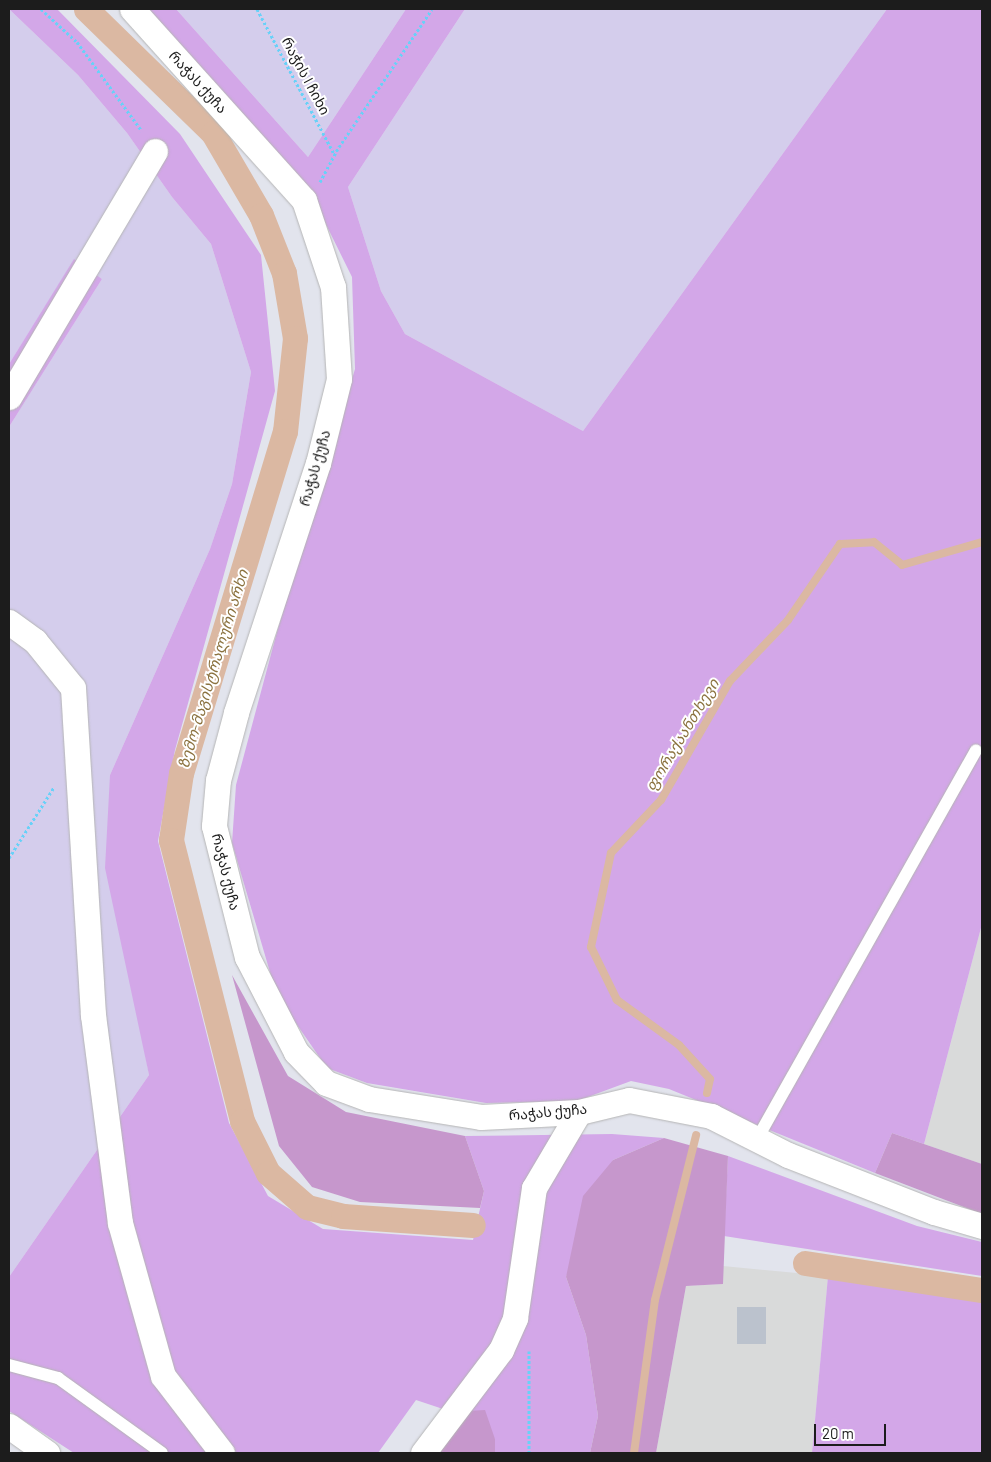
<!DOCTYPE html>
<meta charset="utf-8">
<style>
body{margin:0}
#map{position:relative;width:991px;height:1462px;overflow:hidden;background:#e2e4ed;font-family:Barlow,"Noto Sans Georgian",sans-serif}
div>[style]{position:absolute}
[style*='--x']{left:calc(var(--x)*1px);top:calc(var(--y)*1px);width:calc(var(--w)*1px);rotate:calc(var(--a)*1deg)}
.residential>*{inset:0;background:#d9dada}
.farmland>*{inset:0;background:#d4cdec}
.grass>*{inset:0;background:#d3a7e8}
.forest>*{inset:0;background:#c697cc}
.stream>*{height:8px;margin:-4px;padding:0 4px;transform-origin:4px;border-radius:4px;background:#dbb8a2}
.canal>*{height:25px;margin:-12.5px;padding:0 12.5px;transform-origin:12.5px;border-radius:12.5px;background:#dbb8a2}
.building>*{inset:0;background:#bbc2cd;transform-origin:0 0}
.path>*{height:3px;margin-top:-1.5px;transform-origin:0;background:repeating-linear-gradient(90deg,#68d1f8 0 2.5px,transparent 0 5px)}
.roads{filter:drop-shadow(0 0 1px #b5b5b5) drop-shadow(0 0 1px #b5b5b5)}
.lane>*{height:12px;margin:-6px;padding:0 6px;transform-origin:6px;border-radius:6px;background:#fff}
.street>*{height:25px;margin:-12.5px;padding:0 12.5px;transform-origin:12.5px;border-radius:12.5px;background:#fff}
span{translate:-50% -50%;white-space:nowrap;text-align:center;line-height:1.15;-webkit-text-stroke:4px #fff;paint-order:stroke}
.street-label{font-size:14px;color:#1c1c1c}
.water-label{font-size:15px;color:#8b723f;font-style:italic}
.frame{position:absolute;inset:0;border:10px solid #1c1c1c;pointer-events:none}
.scale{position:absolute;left:814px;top:1424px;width:72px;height:22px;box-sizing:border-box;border:2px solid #1c1c1c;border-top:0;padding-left:6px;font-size:15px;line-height:18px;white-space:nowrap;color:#1c1c1c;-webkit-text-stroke:4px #fff;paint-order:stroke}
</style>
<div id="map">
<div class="residential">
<i style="clip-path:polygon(982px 924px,982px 1164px,924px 1144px)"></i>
<i style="clip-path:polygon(723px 1266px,828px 1276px,812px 1453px,656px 1453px,686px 1286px,722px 1284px)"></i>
</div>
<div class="farmland">
<i style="clip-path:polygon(9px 9px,78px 75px,127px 133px,172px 197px,211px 244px,251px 372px,232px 484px,210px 549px,110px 775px,136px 1005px,149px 1075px,9px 1277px,9px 427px,102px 279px,74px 260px,9px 364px)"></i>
<i style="clip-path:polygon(176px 9px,406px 9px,308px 157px)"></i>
<i style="clip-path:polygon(465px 9px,887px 9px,583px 431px,405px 334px,381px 291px,348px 187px)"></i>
</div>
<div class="grass">
<i style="clip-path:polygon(9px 9px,57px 9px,180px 134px,261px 255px,275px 391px,175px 750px,158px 841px,229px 1123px,268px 1196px,323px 1229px,473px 1240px,484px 1191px,465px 1136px,612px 1134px,664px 1138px,613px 1160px,566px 1277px,586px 1335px,598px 1416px,590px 1453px,495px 1453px,495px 1439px,452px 1412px,416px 1400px,378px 1453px,74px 1453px,9px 1411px,9px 1277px,149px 1075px,105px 868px,110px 775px,210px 549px,232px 484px,251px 372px,211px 244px,172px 197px,127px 133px,78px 75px)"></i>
<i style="clip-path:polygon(147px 9px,176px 9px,308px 157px,406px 9px,465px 9px,348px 187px,381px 291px,405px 334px,583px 431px,887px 9px,982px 9px,982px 924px,924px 1144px,892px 1133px,875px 1173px,669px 1089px,631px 1081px,577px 1101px,486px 1103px,367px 1083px,327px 1068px,277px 996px,232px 843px,236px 785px,277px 632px,355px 369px,352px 277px,308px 188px)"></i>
<i style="clip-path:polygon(74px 259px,102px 279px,9px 427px,9px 364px)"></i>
<i style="clip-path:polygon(728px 1156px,917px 1226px,982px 1242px,982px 1276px,724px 1236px)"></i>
<i style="clip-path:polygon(828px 1276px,982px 1301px,982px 1453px,812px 1453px)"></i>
</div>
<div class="forest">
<i style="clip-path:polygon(232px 975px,288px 1076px,346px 1112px,465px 1136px,484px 1191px,480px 1208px,360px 1202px,312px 1187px,279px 1146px)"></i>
<i style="clip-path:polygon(892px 1133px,982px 1164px,982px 1214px,875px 1173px)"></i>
<i style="clip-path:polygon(664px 1138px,728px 1156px,723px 1284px,686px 1286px,656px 1453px,590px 1453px,598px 1416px,586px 1335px,566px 1277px,583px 1196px,613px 1160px)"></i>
<i style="clip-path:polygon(485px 1410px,495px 1439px,495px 1453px,424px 1453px,452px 1412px)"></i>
</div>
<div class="stream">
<i style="--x:707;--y:1093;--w:14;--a:-78"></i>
<i style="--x:710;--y:1079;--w:46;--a:-132.4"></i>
<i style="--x:679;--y:1045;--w:77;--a:-144"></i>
<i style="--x:617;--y:1000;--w:59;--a:-116.1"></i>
<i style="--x:591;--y:947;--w:96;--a:-78"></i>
<i style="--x:611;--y:853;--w:73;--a:-46.7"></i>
<i style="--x:661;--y:800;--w:138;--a:-59.9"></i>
<i style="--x:730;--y:681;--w:84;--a:-46.4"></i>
<i style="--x:788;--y:620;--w:92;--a:-55.6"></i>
<i style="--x:840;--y:544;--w:34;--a:-3"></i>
<i style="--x:874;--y:542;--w:36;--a:39"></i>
<i style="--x:902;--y:565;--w:83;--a:-16"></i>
<i style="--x:634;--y:1453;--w:154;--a:-82.2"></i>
<i style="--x:655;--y:1300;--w:170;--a:-76"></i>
</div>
<div class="canal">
<i style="--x:86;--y:9;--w:177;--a:44.3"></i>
<i style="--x:213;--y:133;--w:95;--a:59.7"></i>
<i style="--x:261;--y:215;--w:62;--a:68.4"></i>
<i style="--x:284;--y:273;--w:66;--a:80.4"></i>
<i style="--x:295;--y:338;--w:94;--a:96.1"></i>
<i style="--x:285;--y:431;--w:357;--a:106.9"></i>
<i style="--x:181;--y:773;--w:68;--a:98.5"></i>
<i style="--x:171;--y:840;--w:290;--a:75.8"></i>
<i style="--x:242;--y:1121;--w:58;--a:63.4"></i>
<i style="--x:268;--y:1173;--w:52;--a:41.1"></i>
<i style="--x:307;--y:1207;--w:37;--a:14"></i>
<i style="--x:343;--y:1216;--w:130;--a:4"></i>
<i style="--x:805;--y:1263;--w:179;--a:8.7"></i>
</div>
<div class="building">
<i style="left:737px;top:1307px;width:29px;height:37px"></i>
</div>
<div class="path">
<i style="--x:41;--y:9;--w:49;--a:42.5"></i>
<i style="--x:77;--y:42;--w:110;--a:53.9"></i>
<i style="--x:257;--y:9;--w:164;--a:62"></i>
<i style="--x:320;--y:182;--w:40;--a:-62"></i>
<i style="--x:339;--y:147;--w:166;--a:-56"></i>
<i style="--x:9;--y:858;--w:84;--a:-57.6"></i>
<i style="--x:529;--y:1453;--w:102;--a:-90"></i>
</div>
<div class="roads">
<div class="lane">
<i style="--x:757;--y:1139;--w:446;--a:-60.6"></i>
<i style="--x:9;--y:1365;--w:51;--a:14.9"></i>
<i style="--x:58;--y:1378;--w:128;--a:35.8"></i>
</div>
<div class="street">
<i style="--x:132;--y:9;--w:257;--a:48"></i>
<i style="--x:304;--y:200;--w:92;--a:71.6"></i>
<i style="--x:333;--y:287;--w:92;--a:86.3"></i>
<i style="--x:339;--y:379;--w:87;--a:104"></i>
<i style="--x:318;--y:463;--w:263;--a:108.2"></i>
<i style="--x:236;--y:713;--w:69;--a:105"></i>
<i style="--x:218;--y:780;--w:46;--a:95"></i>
<i style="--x:214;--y:826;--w:135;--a:75.9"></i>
<i style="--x:247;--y:957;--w:107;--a:62.7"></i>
<i style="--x:296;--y:1052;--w:43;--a:45.9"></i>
<i style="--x:326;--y:1083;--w:46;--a:20.4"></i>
<i style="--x:369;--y:1099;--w:113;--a:9.1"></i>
<i style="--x:481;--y:1117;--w:98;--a:-2.9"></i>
<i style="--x:579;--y:1112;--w:51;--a:-13.5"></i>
<i style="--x:629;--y:1100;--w:84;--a:11"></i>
<i style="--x:711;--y:1116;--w:86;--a:26.9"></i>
<i style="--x:788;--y:1155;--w:157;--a:21.3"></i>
<i style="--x:934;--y:1212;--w:50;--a:16.3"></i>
<i style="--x:9;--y:397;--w:286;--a:-59.3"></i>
<i style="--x:9;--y:622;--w:32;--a:36"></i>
<i style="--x:35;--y:641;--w:60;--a:51"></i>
<i style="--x:73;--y:688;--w:328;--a:86.5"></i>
<i style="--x:93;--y:1015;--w:210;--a:82.6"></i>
<i style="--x:120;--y:1223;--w:159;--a:74.3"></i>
<i style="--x:163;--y:1376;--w:97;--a:52.5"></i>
<i style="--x:9;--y:1426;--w:47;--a:35.4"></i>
<i style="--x:423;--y:1453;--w:129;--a:-52.9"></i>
<i style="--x:501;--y:1350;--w:35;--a:-66"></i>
<i style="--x:515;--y:1318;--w:131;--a:-81.7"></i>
<i style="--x:534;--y:1188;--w:88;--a:-59.4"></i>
</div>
</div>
<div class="street-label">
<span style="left:306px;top:76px;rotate:62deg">რაჭის I ჩიხი</span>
<span style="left:198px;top:82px;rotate:48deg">რაჭას ქუჩა</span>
<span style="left:315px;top:468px;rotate:-74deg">რაჭას ქუჩა</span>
<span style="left:226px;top:872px;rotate:76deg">რაჭას ქუჩა</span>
<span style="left:548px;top:1112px;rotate:-5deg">რაჭას ქუჩა</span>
</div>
<div class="water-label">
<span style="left:213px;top:669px;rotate:-73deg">ზემო-მაგისტრალური არხი</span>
<span style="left:682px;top:735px;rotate:-59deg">ფორაქაანთხევი</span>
</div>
<div class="frame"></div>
<div class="scale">20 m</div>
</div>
